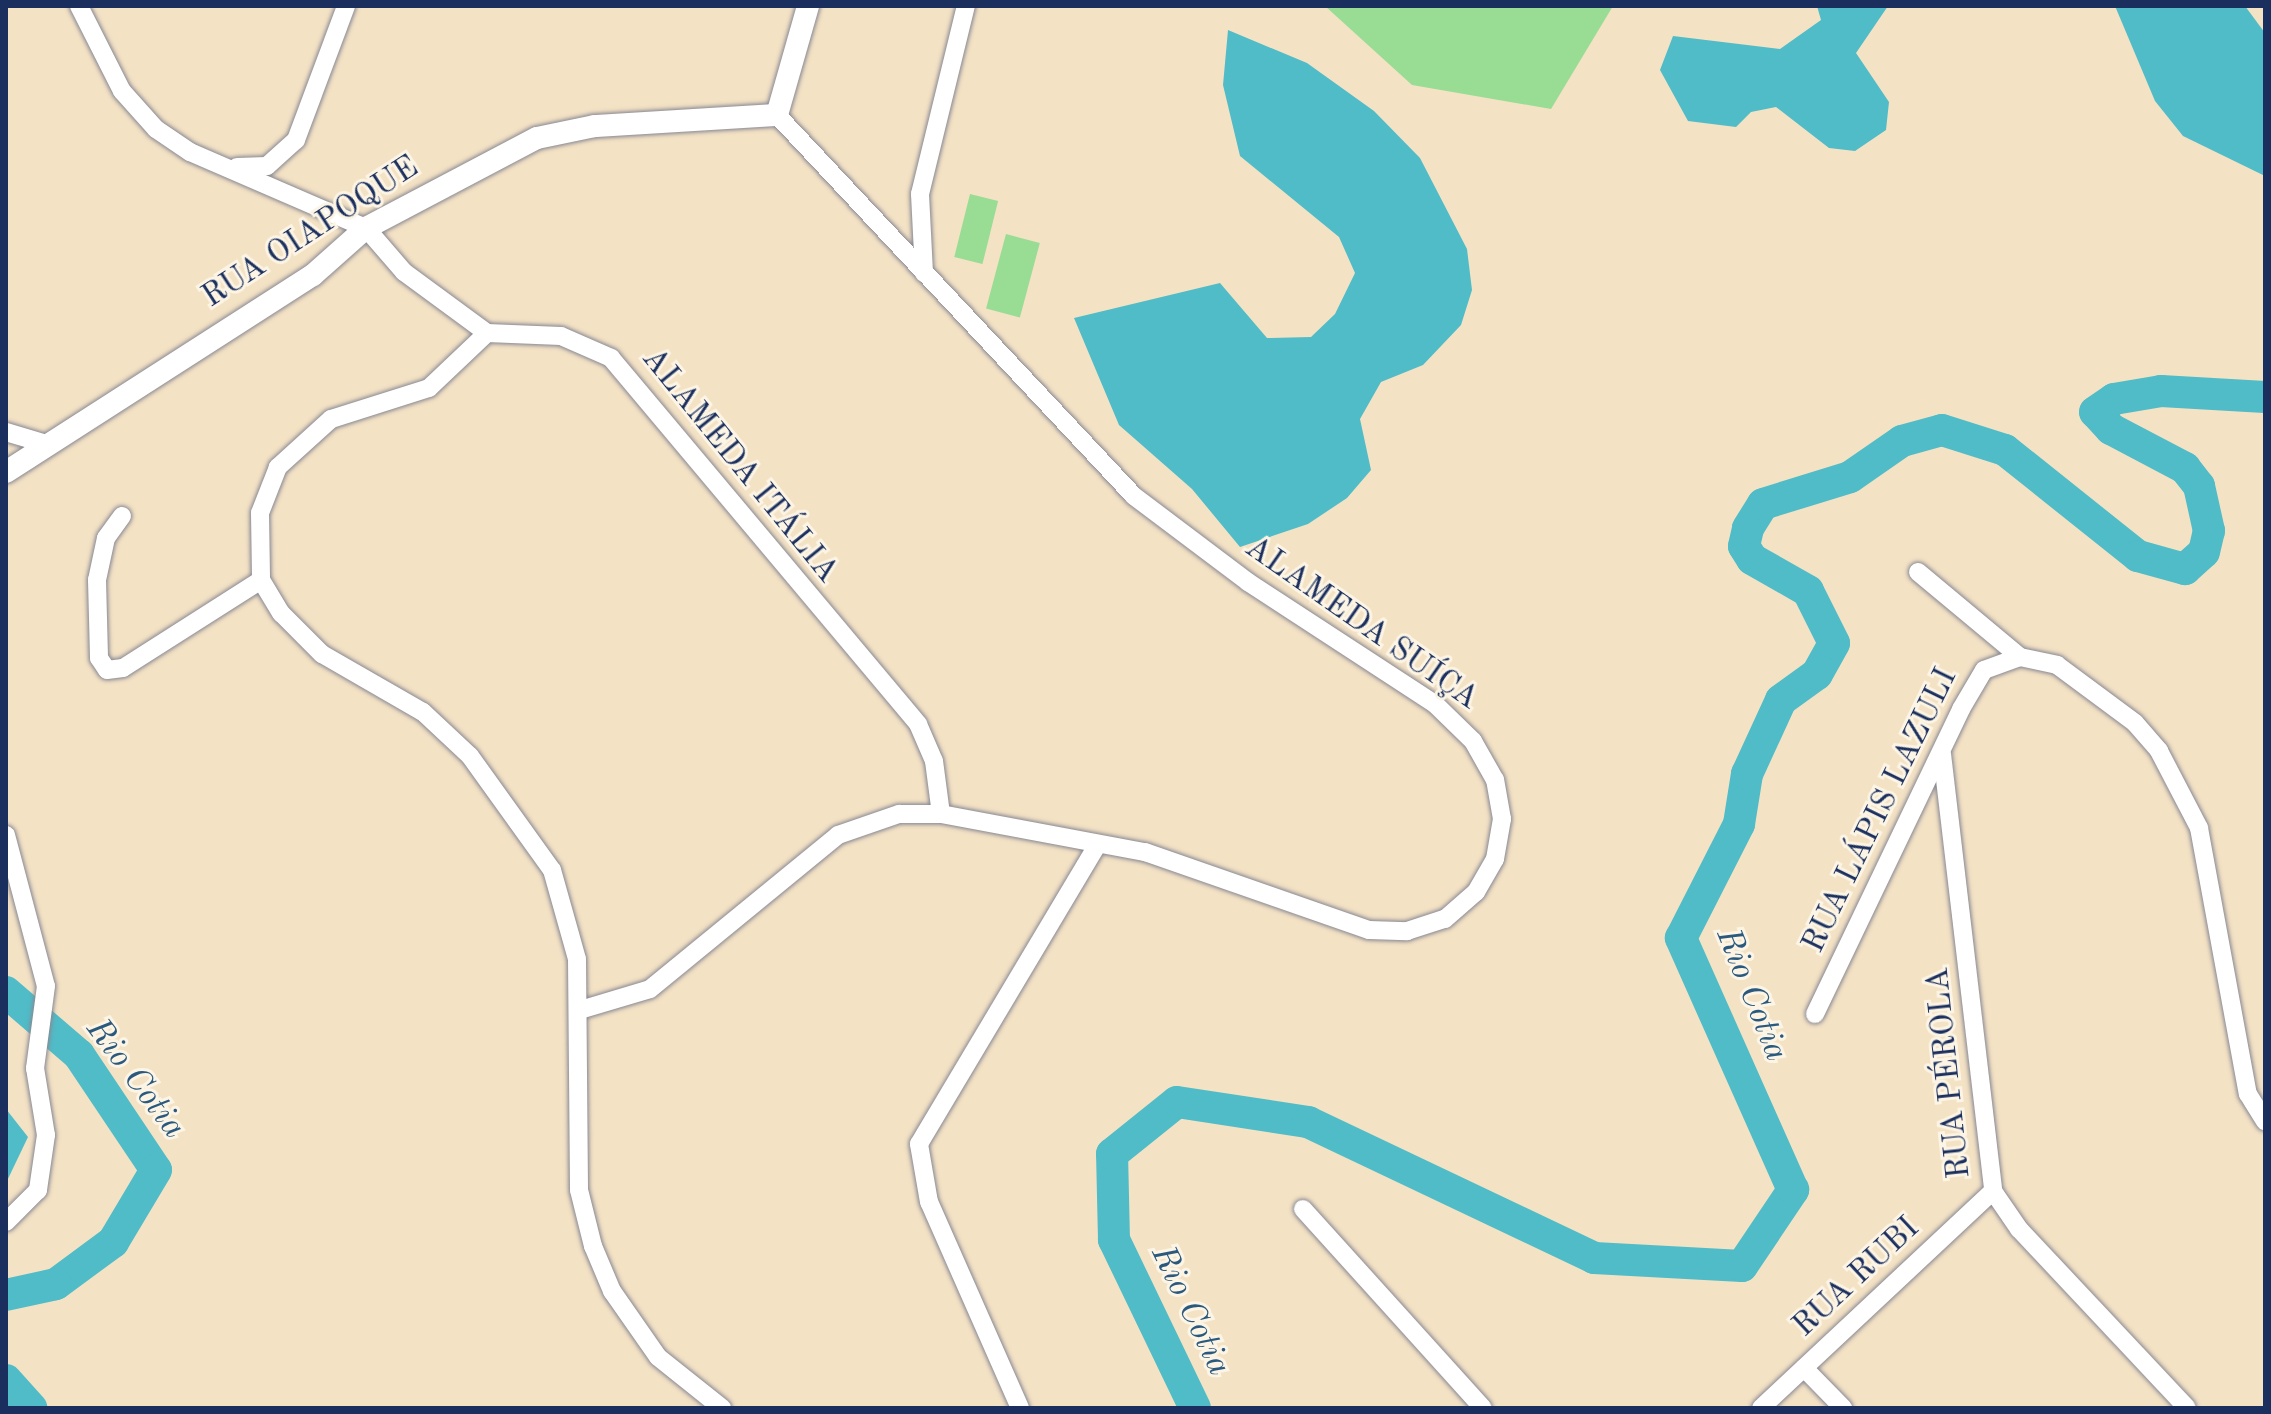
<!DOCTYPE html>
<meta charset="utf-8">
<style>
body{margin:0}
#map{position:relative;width:2271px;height:1414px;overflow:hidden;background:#f4e2c5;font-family:"Old Standard TT",serif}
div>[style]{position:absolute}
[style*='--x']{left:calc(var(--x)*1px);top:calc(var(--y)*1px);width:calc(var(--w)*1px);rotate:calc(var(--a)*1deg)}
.green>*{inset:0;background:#99dc93;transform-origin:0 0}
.water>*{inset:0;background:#4fbcc8}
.river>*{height:32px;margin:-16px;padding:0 16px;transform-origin:16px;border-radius:16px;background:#4fbcc8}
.roads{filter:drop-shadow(0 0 2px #888892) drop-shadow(0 0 2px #888892)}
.minor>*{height:18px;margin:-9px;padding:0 9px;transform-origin:9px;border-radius:9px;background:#fff}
.tertiary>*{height:22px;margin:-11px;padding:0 11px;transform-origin:11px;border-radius:11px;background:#fff}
span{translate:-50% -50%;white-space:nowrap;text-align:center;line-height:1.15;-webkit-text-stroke:6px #fcf5e5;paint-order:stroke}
.street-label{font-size:32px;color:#1b2f5e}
.water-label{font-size:34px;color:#2b597e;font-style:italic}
.frame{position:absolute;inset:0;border:8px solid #1b2f5e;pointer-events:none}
</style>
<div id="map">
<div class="green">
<i style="clip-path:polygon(1325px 6px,1613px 6px,1551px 109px,1412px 85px)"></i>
<i style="left:970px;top:194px;width:29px;height:65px;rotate:14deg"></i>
<i style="left:1006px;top:234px;width:35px;height:77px;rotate:15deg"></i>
</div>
<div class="water">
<i style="clip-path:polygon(1817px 6px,1888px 6px,1856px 53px,1889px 102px,1886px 130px,1855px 151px,1829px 148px,1776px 107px,1751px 112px,1736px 127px,1688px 121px,1660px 70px,1673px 36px,1780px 49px,1821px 20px)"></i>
<i style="clip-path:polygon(2115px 6px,2245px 6px,2265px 33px,2265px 176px,2183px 136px,2155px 101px)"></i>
<i style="clip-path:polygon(1228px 30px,1307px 63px,1374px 111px,1420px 158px,1467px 249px,1472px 290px,1461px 325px,1423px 365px,1381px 382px,1360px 419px,1371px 470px,1347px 498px,1308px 524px,1240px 547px,1192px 489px,1119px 425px,1074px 318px,1220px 283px,1267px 338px,1311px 337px,1335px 314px,1355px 273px,1339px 237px,1240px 156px,1223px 85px)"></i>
<i style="clip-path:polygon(6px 1109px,28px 1137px,6px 1183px)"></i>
</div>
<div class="river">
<i style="--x:6;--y:992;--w:96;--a:40.8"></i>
<i style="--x:79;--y:1055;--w:138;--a:56.2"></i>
<i style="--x:156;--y:1170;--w:84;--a:120.8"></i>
<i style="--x:113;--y:1242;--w:71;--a:143.6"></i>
<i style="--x:56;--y:1284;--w:51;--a:167.6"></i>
<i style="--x:6;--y:1380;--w:38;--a:48"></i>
<i style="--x:1195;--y:1408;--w:187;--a:-115.7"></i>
<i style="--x:1114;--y:1240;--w:86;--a:-91.3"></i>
<i style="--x:1112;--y:1154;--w:83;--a:-38.7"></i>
<i style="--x:1177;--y:1102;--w:133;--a:8.7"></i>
<i style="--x:1308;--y:1122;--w:317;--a:25.4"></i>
<i style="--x:1594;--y:1258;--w:148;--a:3.1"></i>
<i style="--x:1742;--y:1266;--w:92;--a:-56.1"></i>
<i style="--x:1793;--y:1190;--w:276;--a:-114"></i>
<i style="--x:1681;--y:938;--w:128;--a:-63"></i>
<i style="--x:1739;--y:824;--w:51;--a:-80.9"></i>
<i style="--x:1747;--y:774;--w:81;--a:-65.3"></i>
<i style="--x:1781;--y:700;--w:44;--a:-35.8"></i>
<i style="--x:1817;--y:674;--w:35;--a:-61"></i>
<i style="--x:1834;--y:643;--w:58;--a:-116.6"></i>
<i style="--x:1808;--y:591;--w:64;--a:-150.3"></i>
<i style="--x:1752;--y:559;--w:15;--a:-122"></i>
<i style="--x:1744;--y:546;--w:18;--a:-77"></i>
<i style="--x:1748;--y:528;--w:28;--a:-58"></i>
<i style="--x:1763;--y:504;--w:91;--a:-17.2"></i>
<i style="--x:1850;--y:477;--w:63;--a:-34.7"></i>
<i style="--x:1902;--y:441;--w:41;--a:-15.4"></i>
<i style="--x:1942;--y:430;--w:66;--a:17.6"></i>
<i style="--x:2005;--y:450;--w:170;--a:38.6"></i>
<i style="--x:2138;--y:556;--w:49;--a:15.5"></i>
<i style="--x:2185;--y:569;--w:25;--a:-42"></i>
<i style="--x:2204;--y:552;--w:22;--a:-77"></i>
<i style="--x:2209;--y:531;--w:46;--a:-102.5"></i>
<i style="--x:2199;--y:486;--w:23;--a:-128"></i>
<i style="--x:2185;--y:468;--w:84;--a:-152.2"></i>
<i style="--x:2111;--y:429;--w:23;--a:-133"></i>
<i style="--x:2095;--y:412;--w:23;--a:-34"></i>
<i style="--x:2114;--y:399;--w:48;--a:-9.7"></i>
<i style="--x:2161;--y:391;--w:104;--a:3.3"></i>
</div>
<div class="roads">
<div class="minor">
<i style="--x:79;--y:6;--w:95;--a:63.2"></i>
<i style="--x:122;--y:91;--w:51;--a:48.2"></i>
<i style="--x:156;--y:129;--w:41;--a:34.1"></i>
<i style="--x:190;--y:152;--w:192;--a:23.4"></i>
<i style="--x:366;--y:228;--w:58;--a:49.2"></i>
<i style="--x:404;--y:272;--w:103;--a:36.3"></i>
<i style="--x:487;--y:333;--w:74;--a:2.3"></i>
<i style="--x:561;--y:336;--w:55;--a:23.7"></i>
<i style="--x:611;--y:358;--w:478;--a:50"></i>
<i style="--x:918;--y:724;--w:40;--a:66.6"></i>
<i style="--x:934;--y:761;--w:53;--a:82.5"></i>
<i style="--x:237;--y:167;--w:30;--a:-2"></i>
<i style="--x:267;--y:166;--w:39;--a:-42"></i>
<i style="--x:296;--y:140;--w:143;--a:-69.5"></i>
<i style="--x:924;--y:273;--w:79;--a:-92.9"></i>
<i style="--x:920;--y:194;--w:194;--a:-76.3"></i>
<i style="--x:487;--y:333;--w:80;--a:136.5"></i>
<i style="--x:429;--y:388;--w:103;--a:162.4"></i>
<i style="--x:331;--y:419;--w:72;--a:137.8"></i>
<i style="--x:278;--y:467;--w:49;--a:111.4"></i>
<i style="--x:260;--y:513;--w:67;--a:89.1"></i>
<i style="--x:261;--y:580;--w:39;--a:59"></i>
<i style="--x:281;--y:613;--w:58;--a:45"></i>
<i style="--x:322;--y:654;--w:116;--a:29.9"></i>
<i style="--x:423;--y:712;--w:64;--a:43.1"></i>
<i style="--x:470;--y:756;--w:140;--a:54.3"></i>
<i style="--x:552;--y:870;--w:92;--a:74.3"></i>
<i style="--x:577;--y:959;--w:231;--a:89.5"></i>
<i style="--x:579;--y:1190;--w:58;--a:76"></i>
<i style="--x:593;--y:1246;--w:49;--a:67.1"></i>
<i style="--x:612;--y:1291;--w:80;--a:55.1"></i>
<i style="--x:658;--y:1357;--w:82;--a:38.6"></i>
<i style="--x:6;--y:432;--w:46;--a:16.5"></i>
<i style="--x:122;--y:516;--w:27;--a:126"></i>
<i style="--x:106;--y:538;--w:43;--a:102.1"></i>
<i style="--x:97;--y:580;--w:78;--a:88.5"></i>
<i style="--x:99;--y:658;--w:14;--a:56"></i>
<i style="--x:107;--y:670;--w:16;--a:-7"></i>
<i style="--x:123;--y:668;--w:164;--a:-32.5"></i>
<i style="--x:1918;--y:572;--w:133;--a:39.8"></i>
<i style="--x:2020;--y:657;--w:38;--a:12"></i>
<i style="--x:2057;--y:665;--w:97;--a:36.6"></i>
<i style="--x:2135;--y:723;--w:37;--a:49"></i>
<i style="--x:2159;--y:751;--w:87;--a:62.5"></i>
<i style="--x:2199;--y:828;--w:270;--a:79.6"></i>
<i style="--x:2248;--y:1094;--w:32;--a:58"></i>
<i style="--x:1942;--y:754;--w:440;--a:83.3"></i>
<i style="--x:1993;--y:1191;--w:46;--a:55.6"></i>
<i style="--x:2019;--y:1229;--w:245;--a:46.8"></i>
<i style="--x:6;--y:835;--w:156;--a:75.2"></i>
<i style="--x:46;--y:986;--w:83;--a:97.6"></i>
<i style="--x:35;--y:1068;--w:68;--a:80.7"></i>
<i style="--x:46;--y:1135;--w:56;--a:98.3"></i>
<i style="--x:38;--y:1190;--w:45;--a:135"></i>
<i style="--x:580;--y:1010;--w:73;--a:-16.7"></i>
<i style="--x:650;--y:989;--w:243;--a:-39.3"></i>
<i style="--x:838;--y:835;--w:65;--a:-19"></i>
<i style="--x:899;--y:814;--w:42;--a:0"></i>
<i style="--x:941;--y:814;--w:208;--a:10.6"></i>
<i style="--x:1145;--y:852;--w:237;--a:19.2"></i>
<i style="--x:1369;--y:930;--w:38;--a:2"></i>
<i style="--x:1407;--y:931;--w:40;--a:-18"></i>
<i style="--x:1445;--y:919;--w:41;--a:-41.1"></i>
<i style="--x:1476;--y:892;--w:38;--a:-60"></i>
<i style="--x:1495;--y:859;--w:41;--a:-80.1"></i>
<i style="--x:1502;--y:819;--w:40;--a:-100"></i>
<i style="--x:1495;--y:780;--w:45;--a:-119.4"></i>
<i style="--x:1473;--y:741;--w:53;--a:-135.8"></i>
<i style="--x:1435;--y:704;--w:223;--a:-146.9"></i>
<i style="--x:1248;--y:582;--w:143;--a:-143"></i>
<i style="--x:1134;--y:496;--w:522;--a:-133.14"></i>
<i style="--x:1815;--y:1014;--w:338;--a:-64.4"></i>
<i style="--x:1961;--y:709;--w:45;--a:-59.5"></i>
<i style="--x:1984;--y:670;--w:38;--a:-20"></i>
<i style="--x:1303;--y:1209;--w:268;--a:47.9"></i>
<i style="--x:1804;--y:1368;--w:56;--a:45.7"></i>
<i style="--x:1020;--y:1408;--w:225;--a:-113.8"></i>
<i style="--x:929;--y:1202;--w:59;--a:-99.8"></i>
<i style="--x:919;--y:1144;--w:349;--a:-59.2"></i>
<i style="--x:1761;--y:1408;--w:318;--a:-43.1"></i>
</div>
<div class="tertiary">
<i style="--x:6;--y:472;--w:365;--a:-32.7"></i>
<i style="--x:313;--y:275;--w:71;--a:-41.6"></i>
<i style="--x:366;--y:228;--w:193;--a:-27.8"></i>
<i style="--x:537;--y:138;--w:59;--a:-11.7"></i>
<i style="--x:595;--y:126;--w:182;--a:-3.5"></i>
<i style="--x:777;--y:115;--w:113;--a:-74.1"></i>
</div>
</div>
<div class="street-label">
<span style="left:311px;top:233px;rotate:-33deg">RUA OIAPOQUE</span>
<span style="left:739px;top:466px;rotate:51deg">ALAMEDA ITÁLIA</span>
<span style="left:1361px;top:624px;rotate:35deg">ALAMEDA SUÍÇA</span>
<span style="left:1881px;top:811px;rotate:-64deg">RUA LÁPIS LAZULI</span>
<span style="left:1950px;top:1073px;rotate:-96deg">RUA PÉROLA</span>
<span style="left:1857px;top:1278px;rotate:-43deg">RUA RUBI</span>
</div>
<div class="water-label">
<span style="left:1751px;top:995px;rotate:68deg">Rio Cotia</span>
<span style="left:135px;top:1079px;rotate:53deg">Rio Cotia</span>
<span style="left:1190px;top:1311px;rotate:64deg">Rio Cotia</span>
</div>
<div class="frame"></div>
</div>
